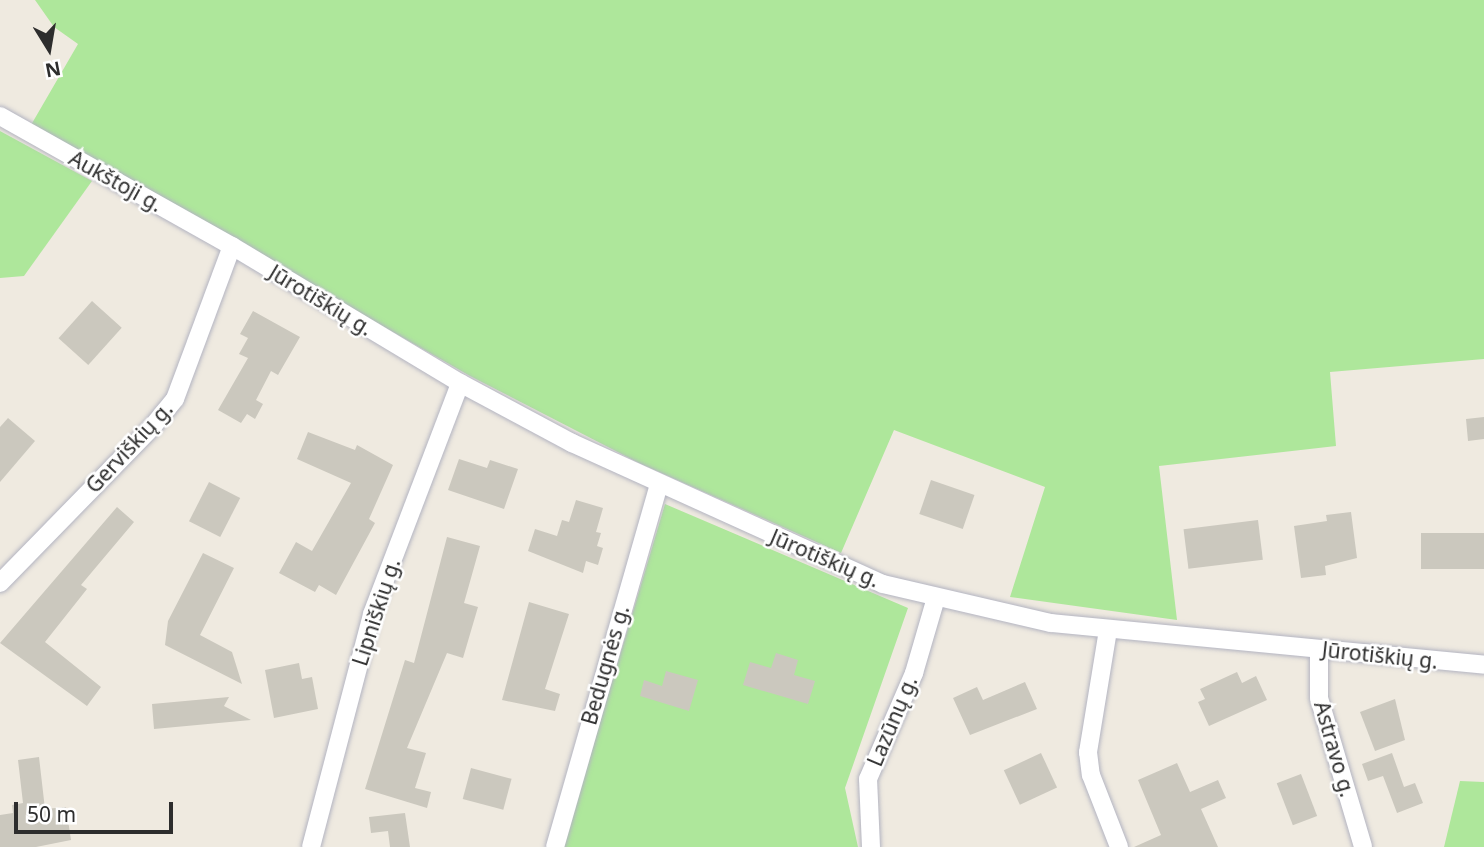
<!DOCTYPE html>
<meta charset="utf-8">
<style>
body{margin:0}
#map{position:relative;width:1484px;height:847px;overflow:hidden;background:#efeae0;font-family:"Noto Sans",sans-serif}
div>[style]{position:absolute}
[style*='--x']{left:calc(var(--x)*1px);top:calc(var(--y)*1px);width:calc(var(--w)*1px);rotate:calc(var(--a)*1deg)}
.green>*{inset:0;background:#aee79b}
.building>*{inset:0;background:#cbc8be;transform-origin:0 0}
.roads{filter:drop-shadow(0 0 2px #b3b4c1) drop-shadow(0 0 2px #b3b4c1)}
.minor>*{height:18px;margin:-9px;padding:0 9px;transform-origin:9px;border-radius:9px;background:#fff}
span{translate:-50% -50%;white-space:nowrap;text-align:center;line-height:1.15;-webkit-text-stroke:5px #fff;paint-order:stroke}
.street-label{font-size:21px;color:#2d2d2d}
.north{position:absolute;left:14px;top:14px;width:70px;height:70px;-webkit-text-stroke:5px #fff;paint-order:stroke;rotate:169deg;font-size:19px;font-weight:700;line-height:28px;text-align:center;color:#2d2d2d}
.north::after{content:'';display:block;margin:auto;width:24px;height:32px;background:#2d2d2d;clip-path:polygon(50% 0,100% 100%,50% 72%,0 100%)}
.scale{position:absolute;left:14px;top:802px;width:159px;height:32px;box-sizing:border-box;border:4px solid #2d2d2d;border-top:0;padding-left:9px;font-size:21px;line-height:24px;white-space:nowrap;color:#2d2d2d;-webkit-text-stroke:5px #fff;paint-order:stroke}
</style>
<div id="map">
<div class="green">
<i style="clip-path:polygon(35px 0,1484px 0,1484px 359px,1330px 372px,1336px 446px,1159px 466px,1177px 620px,1010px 597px,1045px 487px,894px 430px,841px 553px,639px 463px,470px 376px,31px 125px,78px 44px,54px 27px)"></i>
<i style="clip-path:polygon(0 131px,92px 181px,24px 276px,0 278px)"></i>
<i style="clip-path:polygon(665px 504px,908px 608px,845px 788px,858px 847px,563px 847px)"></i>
<i style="clip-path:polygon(1460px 781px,1484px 782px,1484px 847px,1444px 847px)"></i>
</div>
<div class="building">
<i style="left:92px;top:301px;width:40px;height:50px;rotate:42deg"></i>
<i style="clip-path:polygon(253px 311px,300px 337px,278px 375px,271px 371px,256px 400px,263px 404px,255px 419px,247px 414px,241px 423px,218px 410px,248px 358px,239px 354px,248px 338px,240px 334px)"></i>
<i style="clip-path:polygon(1484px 417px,1484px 439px,1468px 441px,1466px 419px)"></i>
<i style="clip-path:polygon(8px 418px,35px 441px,0 482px,0 427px)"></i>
<i style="clip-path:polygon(308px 432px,355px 450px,357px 445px,393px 465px,369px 519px,375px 523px,336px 595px,319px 585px,315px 592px,279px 573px,296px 542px,312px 551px,351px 483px,297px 459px)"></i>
<i style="clip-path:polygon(459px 459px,487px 468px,490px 460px,518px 469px,504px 509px,448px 490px)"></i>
<i style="left:931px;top:480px;width:46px;height:36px;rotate:19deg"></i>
<i style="left:209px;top:482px;width:35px;height:44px;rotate:27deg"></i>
<i style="clip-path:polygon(576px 500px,603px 508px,596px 532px,601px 533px,597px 546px,603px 548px,598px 565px,586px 561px,583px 573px,528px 551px,535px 529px,557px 536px,562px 520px,569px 522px)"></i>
<i style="clip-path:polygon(117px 507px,134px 522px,81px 585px,87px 589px,45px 642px,101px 687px,87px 706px,0 643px)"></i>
<i style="clip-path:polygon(1351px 512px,1357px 558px,1325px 566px,1326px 575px,1301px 578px,1294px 526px,1327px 521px,1326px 515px)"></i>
<i style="left:1258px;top:520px;width:40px;height:75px;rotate:83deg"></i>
<i style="left:1484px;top:533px;width:36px;height:63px;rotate:90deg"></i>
<i style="clip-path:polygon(447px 537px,480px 546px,464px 603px,478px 607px,463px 658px,447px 653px,407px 748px,426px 753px,415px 788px,431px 792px,427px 808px,365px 789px,405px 660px,414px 663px)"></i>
<i style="clip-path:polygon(203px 553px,234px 568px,200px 635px,232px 652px,242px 684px,165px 645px,168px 621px)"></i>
<i style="clip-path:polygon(529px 602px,569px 614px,545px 689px,560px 694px,555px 711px,502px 700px)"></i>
<i style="clip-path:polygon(776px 653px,798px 660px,794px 675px,815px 681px,808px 704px,743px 685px,750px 662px,771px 668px)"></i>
<i style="clip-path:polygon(299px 663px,302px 679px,312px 677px,318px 709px,274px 718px,265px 670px)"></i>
<i style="clip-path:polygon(666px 671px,698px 680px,689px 711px,640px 696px,644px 680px,662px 686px)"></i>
<i style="clip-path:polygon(1237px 672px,1242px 683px,1256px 676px,1267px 700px,1209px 726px,1198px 702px,1205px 699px,1200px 689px)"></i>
<i style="clip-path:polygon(1025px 682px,1037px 709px,970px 735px,953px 698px,977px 687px,983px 700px)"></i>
<i style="clip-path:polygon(229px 697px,224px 706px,251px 720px,154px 729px,152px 704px)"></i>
<i style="clip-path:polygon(1395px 699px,1405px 740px,1375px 751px,1360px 712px)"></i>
<i style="left:1041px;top:753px;width:38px;height:41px;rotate:65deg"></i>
<i style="clip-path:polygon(1392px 753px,1404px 787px,1415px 783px,1423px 803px,1397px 813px,1383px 776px,1368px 781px,1362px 764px)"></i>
<i style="clip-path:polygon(39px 757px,45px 809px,66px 807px,71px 840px,36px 847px,0 847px,0 815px,13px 813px,12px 805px,23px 803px,18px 760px)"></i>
<i style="clip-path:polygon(1177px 763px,1190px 792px,1218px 780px,1226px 798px,1201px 809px,1218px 847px,1134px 847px,1161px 835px,1138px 780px)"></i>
<i style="left:471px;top:768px;width:42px;height:32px;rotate:15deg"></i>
<i style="left:1301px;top:774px;width:45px;height:26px;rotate:69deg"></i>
<i style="clip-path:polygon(405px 813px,410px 847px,390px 847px,388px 831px,371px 833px,369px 817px)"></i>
</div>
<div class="roads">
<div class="minor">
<i style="--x:0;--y:116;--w:266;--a:29.3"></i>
<i style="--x:232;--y:246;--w:266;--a:31"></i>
<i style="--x:460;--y:383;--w:127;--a:28.2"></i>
<i style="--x:572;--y:443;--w:341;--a:24.4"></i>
<i style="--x:883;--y:584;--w:172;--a:13.1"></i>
<i style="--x:1051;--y:623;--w:435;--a:5.5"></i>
<i style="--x:0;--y:583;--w:219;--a:-45.7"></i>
<i style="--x:153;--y:426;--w:35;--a:-51"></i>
<i style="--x:175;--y:399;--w:163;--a:-69.6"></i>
<i style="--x:1108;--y:630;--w:124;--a:99.3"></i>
<i style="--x:1088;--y:752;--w:23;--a:83"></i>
<i style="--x:1091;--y:775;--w:77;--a:68.7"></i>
<i style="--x:1319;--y:649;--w:49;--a:90"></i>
<i style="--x:1319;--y:698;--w:155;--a:73.5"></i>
<i style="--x:311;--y:847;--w:241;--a:-75.3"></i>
<i style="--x:372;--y:614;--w:247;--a:-69.1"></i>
<i style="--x:555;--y:847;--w:378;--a:-74"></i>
<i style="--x:871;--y:847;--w:68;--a:-92.5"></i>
<i style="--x:868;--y:779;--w:116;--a:-66.5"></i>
<i style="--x:914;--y:673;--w:78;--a:-73.7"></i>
</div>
</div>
<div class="street-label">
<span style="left:116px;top:181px;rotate:29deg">Aukštoji g.</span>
<span style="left:321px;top:300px;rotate:31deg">Jūrotiškių g.</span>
<span style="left:129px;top:447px;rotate:-47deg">Gerviškių g.</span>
<span style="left:825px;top:558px;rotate:23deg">Jūrotiškių g.</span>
<span style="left:376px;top:612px;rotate:-72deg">Lipniškių g.</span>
<span style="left:1380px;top:655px;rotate:6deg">Jūrotiškių g.</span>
<span style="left:605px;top:665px;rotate:-74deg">Bedugnės g.</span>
<span style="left:892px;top:721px;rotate:-67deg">Lazūnų g.</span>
<span style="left:1335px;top:749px;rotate:74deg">Astravo g.</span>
</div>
<div class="north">N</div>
<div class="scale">50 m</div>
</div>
